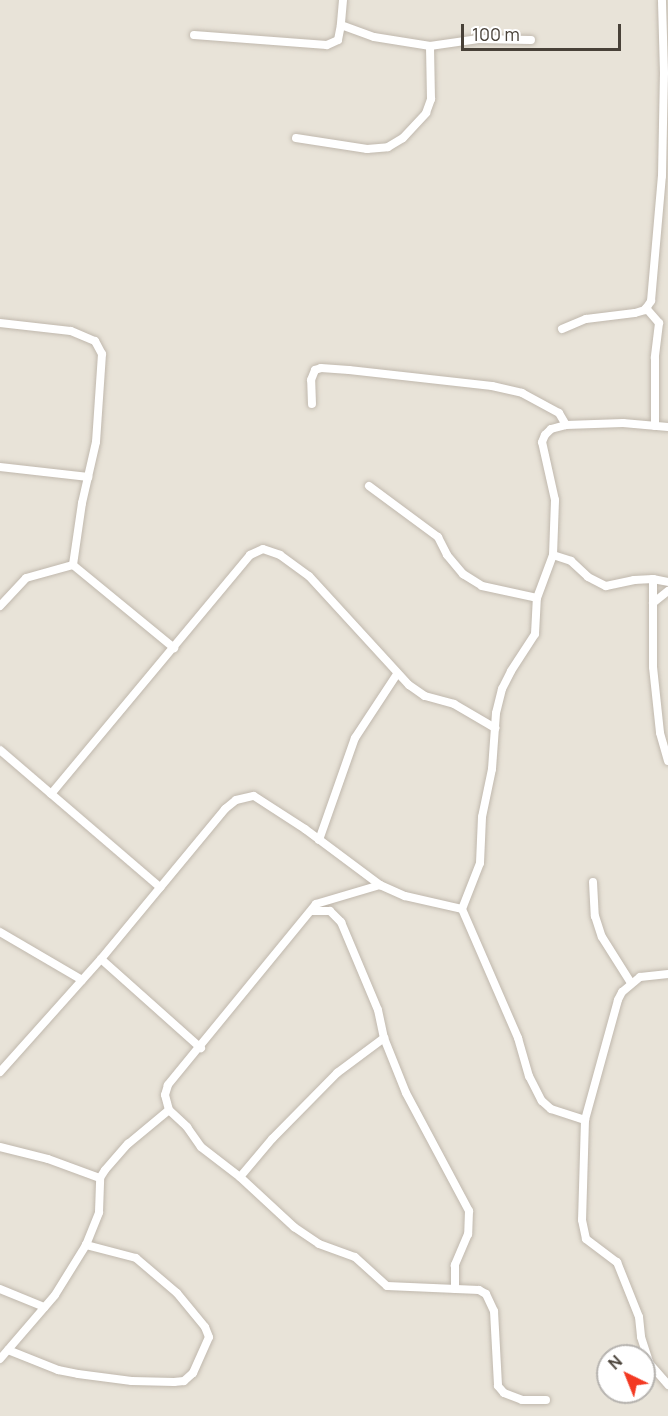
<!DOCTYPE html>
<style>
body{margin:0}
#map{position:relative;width:668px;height:1416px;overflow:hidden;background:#f4f1ea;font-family:Manrope,sans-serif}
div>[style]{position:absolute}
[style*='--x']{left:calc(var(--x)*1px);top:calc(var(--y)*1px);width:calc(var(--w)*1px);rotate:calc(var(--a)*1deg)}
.residential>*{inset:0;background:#e8e3d8}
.roads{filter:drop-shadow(0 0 2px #c0b8ad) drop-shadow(0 0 2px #c0b8ad)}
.minor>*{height:8px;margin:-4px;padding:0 4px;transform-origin:4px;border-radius:4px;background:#fff}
span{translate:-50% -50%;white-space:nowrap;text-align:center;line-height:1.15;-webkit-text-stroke:4.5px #fff;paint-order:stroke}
.north{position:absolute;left:596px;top:1344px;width:60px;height:60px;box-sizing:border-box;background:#fff;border:2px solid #b6b3af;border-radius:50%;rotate:317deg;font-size:16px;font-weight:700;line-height:24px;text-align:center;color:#484138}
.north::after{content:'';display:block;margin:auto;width:21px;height:27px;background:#f33922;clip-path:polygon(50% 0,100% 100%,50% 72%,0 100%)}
.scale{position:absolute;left:461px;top:24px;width:160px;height:27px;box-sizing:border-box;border:3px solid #484138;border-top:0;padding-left:8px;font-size:18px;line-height:21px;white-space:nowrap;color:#484138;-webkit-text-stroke:4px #fff;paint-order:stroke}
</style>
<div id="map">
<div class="residential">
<i style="clip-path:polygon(evenodd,0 0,668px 0,668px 1416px,0 1416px,0 0,608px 1356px,644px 1356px,644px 1392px,608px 1392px,608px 1356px)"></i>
</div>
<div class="roads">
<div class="minor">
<i style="--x:343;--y:0;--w:25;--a:95"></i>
<i style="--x:341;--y:25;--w:35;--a:20"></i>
<i style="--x:374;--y:37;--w:57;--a:9.1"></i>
<i style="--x:430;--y:46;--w:49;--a:-8.3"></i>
<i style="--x:478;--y:39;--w:53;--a:1.1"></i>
<i style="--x:194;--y:35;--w:133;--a:4.3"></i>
<i style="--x:327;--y:45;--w:12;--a:-24"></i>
<i style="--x:338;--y:40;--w:15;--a:-79"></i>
<i style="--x:296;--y:138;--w:72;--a:8.8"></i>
<i style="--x:367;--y:149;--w:21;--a:-5"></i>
<i style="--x:388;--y:147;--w:17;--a:-31"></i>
<i style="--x:403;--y:138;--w:34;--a:-47"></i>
<i style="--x:426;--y:113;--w:15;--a:-70"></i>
<i style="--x:431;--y:99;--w:53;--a:-91.1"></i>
<i style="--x:646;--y:308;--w:20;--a:49"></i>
<i style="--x:659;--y:323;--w:35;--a:97"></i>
<i style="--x:655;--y:358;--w:68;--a:90"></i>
<i style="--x:0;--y:323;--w:71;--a:6.4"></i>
<i style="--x:71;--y:331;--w:26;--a:23"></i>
<i style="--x:95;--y:341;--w:15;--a:62"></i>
<i style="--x:102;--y:354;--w:88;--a:93.9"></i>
<i style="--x:96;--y:442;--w:63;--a:102.9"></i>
<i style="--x:82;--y:503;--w:63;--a:98.3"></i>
<i style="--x:562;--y:329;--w:26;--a:-23"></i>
<i style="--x:586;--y:319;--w:49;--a:-7"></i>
<i style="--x:635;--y:313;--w:10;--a:-17"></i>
<i style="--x:645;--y:310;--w:11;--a:-56"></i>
<i style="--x:651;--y:301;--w:125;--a:-85"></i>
<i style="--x:662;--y:176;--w:103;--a:-88.9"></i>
<i style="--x:664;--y:73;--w:73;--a:-91.6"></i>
<i style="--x:312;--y:404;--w:24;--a:-92"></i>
<i style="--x:311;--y:380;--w:11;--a:-68"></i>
<i style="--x:315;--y:370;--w:6;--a:-18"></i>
<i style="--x:321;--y:368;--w:28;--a:4"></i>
<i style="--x:349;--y:370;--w:144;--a:6.4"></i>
<i style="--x:492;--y:386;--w:31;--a:13"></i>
<i style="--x:522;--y:393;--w:42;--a:28.4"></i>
<i style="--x:559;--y:413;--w:14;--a:60"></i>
<i style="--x:0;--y:467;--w:89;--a:6.5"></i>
<i style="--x:369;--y:486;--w:86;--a:36.5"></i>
<i style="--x:438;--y:537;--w:20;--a:63"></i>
<i style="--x:447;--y:555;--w:25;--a:50"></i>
<i style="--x:463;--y:574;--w:22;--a:32"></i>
<i style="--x:482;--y:586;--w:56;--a:12.3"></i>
<i style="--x:553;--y:555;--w:19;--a:18"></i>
<i style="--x:571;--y:561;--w:23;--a:43"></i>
<i style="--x:588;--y:577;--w:20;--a:27"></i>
<i style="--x:606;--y:586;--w:29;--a:-12"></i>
<i style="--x:634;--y:580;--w:19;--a:-3"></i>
<i style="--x:653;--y:579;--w:15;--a:11"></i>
<i style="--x:73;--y:565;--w:131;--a:39.4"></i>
<i style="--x:653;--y:579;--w:88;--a:90"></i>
<i style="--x:653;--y:667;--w:66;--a:83.9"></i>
<i style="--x:660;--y:733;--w:29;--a:74"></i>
<i style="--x:653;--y:603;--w:19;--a:-39"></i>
<i style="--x:0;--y:606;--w:38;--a:-47"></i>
<i style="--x:26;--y:578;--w:49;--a:-15.5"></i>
<i style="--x:0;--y:750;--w:211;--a:40.6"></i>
<i style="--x:51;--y:794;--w:311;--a:-50.2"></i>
<i style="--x:250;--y:555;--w:14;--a:-25"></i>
<i style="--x:263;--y:549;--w:18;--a:19"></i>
<i style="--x:280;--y:555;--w:36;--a:36"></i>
<i style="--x:309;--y:576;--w:148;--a:47.5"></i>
<i style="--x:409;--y:685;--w:19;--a:35"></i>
<i style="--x:425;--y:696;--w:30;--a:15"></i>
<i style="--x:454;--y:704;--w:48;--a:30.3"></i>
<i style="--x:319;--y:840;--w:108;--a:-70.6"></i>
<i style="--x:355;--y:738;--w:77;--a:-56.7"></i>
<i style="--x:593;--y:882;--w:34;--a:87"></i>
<i style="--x:595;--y:916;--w:22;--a:72"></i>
<i style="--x:602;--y:937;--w:54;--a:57.8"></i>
<i style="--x:380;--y:885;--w:67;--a:163.5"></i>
<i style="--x:316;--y:904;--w:234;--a:129.3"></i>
<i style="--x:168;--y:1085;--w:10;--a:107"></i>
<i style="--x:165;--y:1095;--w:16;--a:75"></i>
<i style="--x:169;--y:1110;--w:25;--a:43"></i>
<i style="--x:187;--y:1127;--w:24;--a:55"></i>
<i style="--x:201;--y:1147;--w:49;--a:37.6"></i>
<i style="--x:240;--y:1177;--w:74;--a:42.8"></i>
<i style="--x:294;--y:1227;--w:30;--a:34"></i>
<i style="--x:319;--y:1244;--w:38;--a:20"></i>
<i style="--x:355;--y:1257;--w:43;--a:42.2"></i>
<i style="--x:387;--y:1286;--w:92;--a:2.5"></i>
<i style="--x:479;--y:1290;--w:8;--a:30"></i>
<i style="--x:486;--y:1294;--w:19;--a:65"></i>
<i style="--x:494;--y:1311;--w:75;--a:86.9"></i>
<i style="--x:498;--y:1386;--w:9;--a:49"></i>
<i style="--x:504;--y:1393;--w:19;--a:21"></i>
<i style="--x:522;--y:1400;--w:24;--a:0"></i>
<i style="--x:462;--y:909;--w:49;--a:-68.6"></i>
<i style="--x:480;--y:863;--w:46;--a:-87.5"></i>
<i style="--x:482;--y:817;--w:49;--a:-78.2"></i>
<i style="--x:492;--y:769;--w:56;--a:-85.9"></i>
<i style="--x:496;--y:713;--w:25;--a:-76"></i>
<i style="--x:502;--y:689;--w:20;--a:-63"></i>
<i style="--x:511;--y:671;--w:44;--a:-57"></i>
<i style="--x:535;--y:634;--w:36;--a:-87"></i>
<i style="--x:537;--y:598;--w:46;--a:-69.6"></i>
<i style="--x:553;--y:555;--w:55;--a:-87.9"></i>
<i style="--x:555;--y:500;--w:59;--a:-102.6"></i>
<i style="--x:542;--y:442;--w:8;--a:-67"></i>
<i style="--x:545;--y:435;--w:8;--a:-45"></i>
<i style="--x:551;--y:429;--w:16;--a:-15"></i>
<i style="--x:566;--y:425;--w:57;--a:-2"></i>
<i style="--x:623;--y:423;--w:45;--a:5.1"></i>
<i style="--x:312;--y:911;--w:18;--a:0"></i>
<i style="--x:330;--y:911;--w:16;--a:45"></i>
<i style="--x:341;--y:922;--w:95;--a:67.2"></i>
<i style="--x:378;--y:1010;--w:29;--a:78"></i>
<i style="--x:384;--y:1038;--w:59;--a:68.2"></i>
<i style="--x:406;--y:1093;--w:134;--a:61.9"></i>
<i style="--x:469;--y:1211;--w:23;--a:92"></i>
<i style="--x:468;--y:1234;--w:34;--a:113"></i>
<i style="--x:455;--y:1265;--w:24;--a:90"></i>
<i style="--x:0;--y:932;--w:95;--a:30.3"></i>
<i style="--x:101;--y:959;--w:134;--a:41.7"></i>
<i style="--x:668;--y:974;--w:28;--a:174"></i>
<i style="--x:640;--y:977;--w:23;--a:140"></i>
<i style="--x:622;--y:992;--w:9;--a:117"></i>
<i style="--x:618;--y:1000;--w:124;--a:105.4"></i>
<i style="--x:585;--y:1120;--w:100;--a:91.7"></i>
<i style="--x:582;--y:1220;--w:19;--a:78"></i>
<i style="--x:586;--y:1239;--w:39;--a:37"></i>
<i style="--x:617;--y:1262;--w:59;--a:68.2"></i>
<i style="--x:639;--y:1317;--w:20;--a:84"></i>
<i style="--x:641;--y:1337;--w:28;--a:72"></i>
<i style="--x:650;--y:1364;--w:28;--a:49"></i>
<i style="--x:0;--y:1072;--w:152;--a:-48.2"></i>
<i style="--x:101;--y:959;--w:195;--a:-50.4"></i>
<i style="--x:225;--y:809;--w:14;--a:-39"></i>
<i style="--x:236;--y:800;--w:18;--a:-13"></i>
<i style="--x:254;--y:796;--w:61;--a:32.9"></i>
<i style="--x:305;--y:829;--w:94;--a:36.7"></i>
<i style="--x:380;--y:885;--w:27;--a:24"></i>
<i style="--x:405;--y:896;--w:58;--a:12.8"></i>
<i style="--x:462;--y:909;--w:141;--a:66.5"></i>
<i style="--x:518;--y:1038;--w:40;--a:74"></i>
<i style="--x:529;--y:1076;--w:28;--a:63"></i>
<i style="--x:542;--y:1101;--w:12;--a:42"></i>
<i style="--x:551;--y:1109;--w:36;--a:18"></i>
<i style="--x:0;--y:1147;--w:49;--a:14"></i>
<i style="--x:48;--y:1159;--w:55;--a:20.1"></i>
<i style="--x:240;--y:1177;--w:50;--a:-49.9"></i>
<i style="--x:272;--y:1139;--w:93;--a:-45.4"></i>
<i style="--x:337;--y:1073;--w:59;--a:-36.7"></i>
<i style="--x:0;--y:1289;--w:48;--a:22.2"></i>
<i style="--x:8;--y:1350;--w:54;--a:21.8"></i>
<i style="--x:58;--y:1370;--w:20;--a:11"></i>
<i style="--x:78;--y:1374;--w:54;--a:7.4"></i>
<i style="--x:132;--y:1381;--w:42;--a:1.4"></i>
<i style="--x:174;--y:1382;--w:10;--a:-6"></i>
<i style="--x:184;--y:1381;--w:12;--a:-42"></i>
<i style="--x:193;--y:1373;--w:39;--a:-66"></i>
<i style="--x:209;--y:1337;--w:11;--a:-112"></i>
<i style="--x:205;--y:1327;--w:44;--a:-129.5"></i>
<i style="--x:177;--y:1293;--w:54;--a:-139.5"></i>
<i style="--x:136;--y:1258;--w:52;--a:-165.4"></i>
<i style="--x:0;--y:1359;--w:84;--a:-49.3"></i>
<i style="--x:55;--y:1295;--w:59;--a:-58.2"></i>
<i style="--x:86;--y:1245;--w:35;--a:-68"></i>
<i style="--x:99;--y:1212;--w:34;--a:-88"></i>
<i style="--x:100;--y:1178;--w:9;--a:-58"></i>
<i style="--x:105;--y:1170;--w:35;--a:-49"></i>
<i style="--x:128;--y:1144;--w:53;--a:-39.7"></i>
</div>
</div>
<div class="north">N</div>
<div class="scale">100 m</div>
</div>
